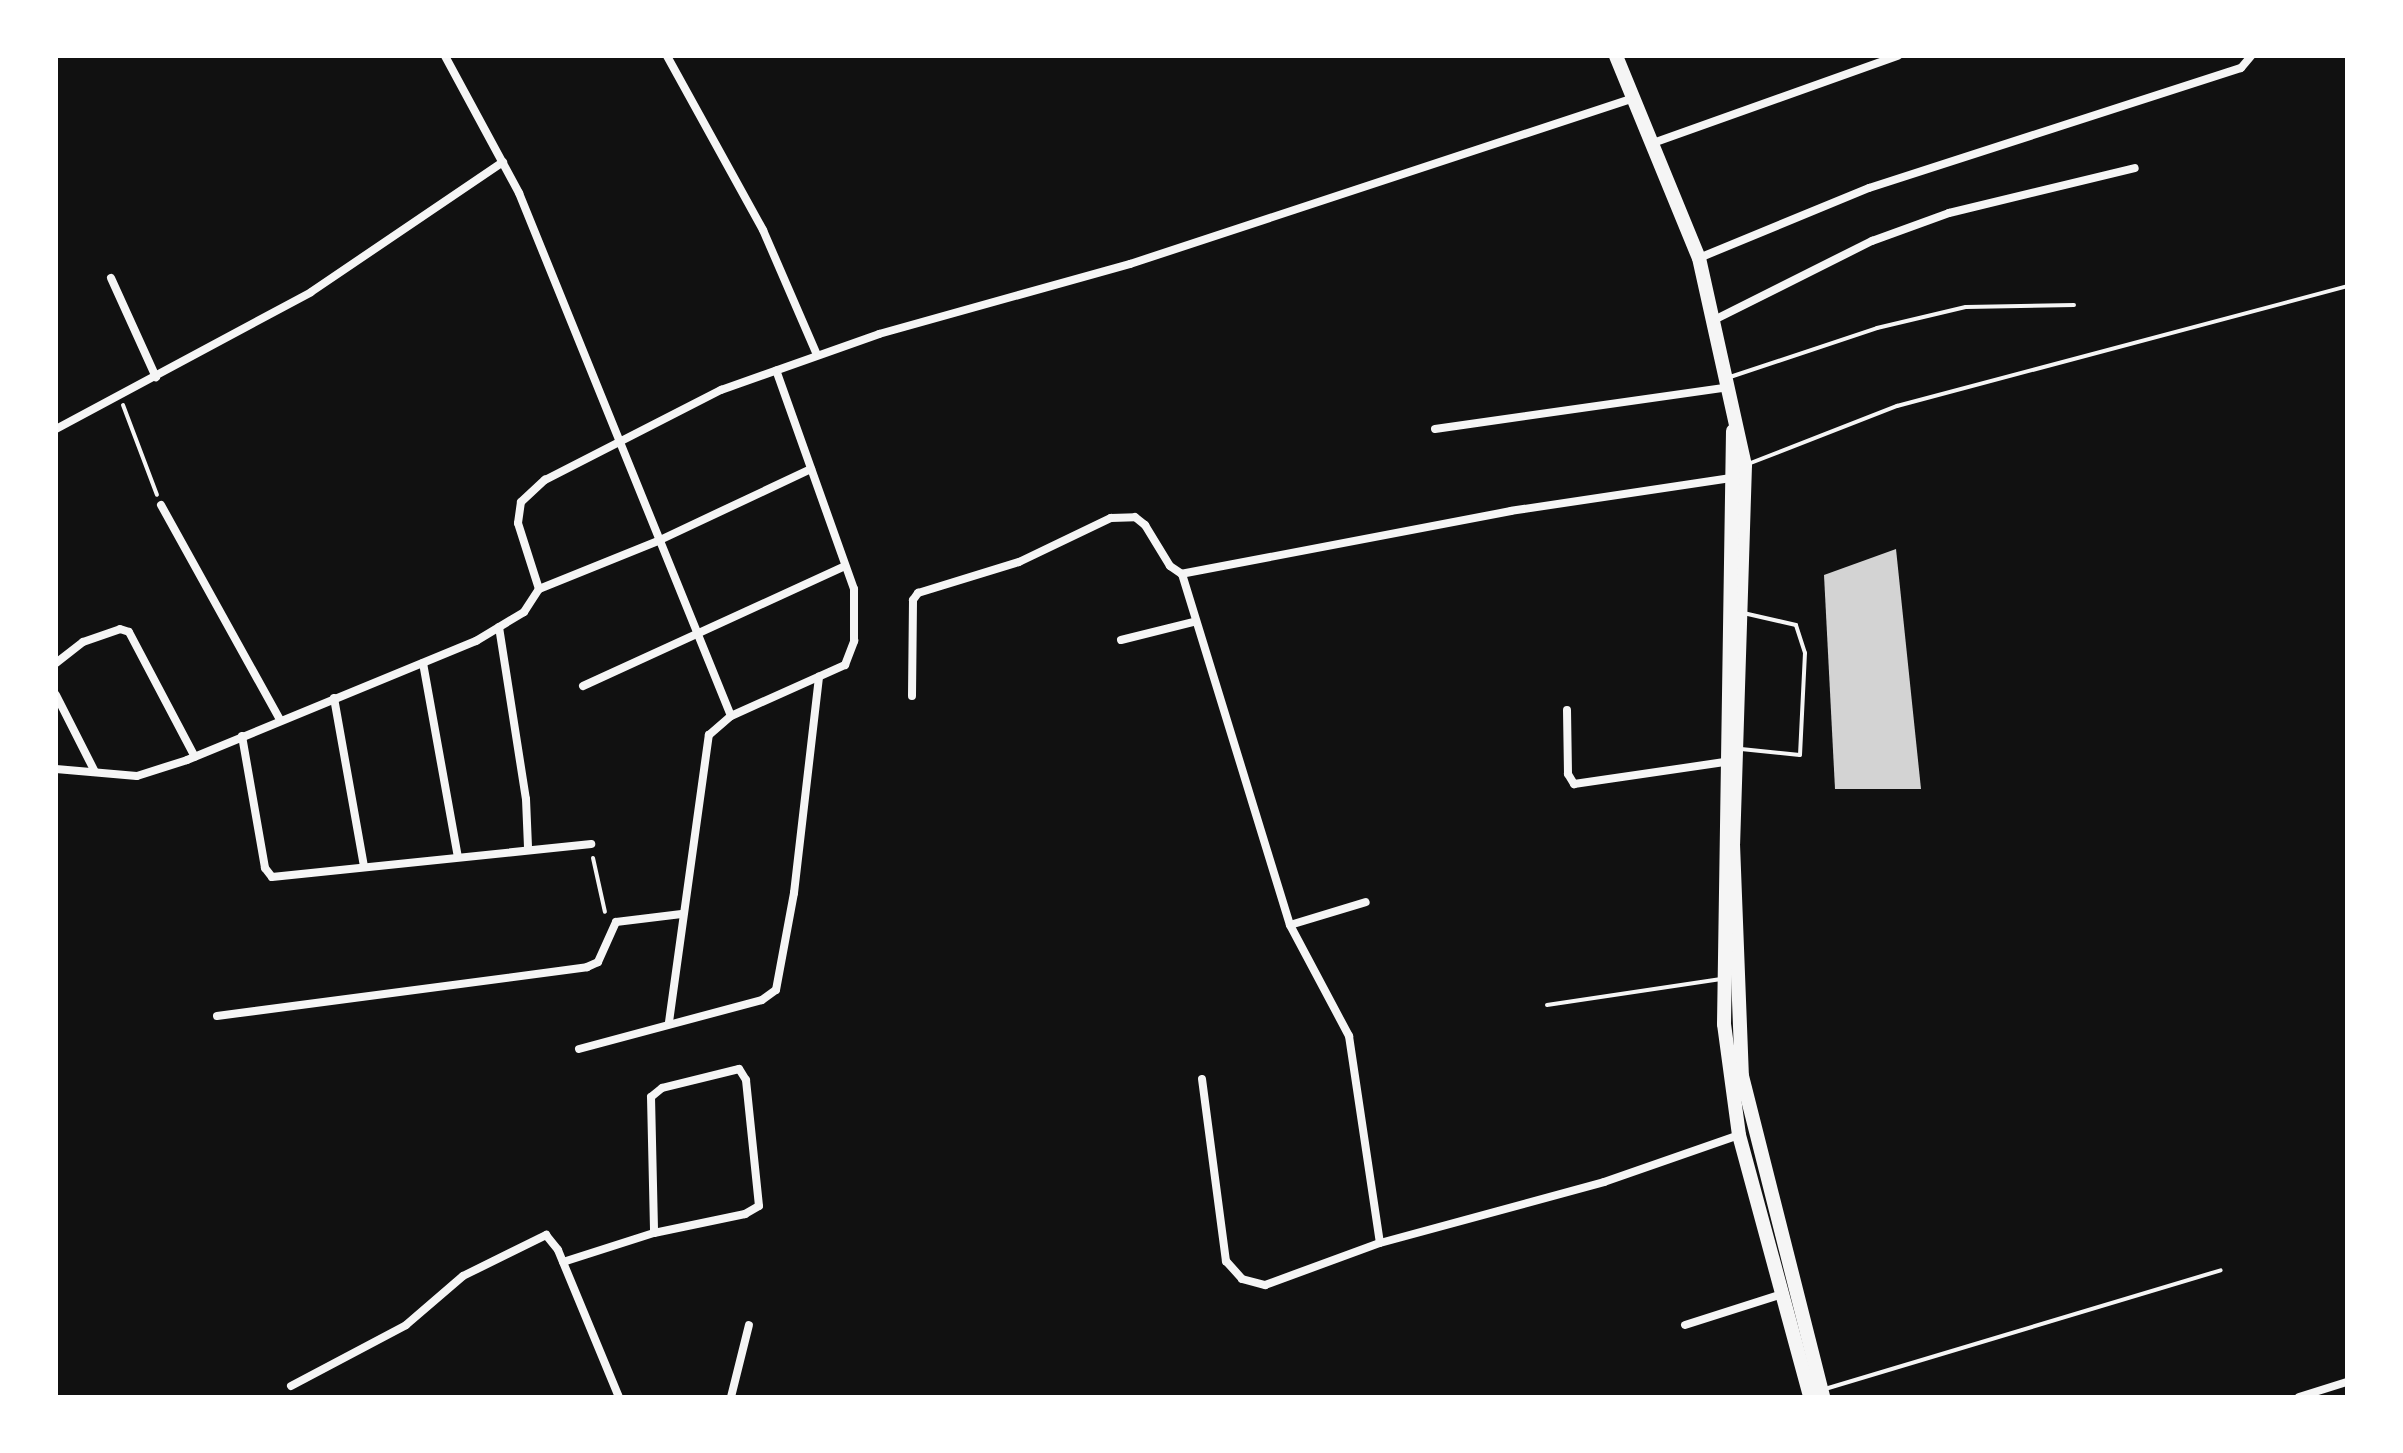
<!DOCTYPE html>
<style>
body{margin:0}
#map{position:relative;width:2403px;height:1453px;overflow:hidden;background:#111;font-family:"Public Sans",sans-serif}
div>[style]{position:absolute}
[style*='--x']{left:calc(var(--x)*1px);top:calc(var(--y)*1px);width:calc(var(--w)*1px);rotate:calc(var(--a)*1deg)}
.building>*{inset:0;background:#d3d3d3}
.path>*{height:4px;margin:-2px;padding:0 2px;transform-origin:2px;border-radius:2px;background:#f5f5f5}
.service>*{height:4px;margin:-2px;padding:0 2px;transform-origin:2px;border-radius:2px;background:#f5f5f5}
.minor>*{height:8px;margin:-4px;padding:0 4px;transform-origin:4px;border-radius:4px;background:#f5f5f5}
.trunk>*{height:14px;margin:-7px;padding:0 7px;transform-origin:7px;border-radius:7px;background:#f5f5f5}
span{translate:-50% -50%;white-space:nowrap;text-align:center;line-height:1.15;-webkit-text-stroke:6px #fff;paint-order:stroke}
.frame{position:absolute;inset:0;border:58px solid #fff;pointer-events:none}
</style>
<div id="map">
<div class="building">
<i style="clip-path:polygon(1896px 549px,1921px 789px,1835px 789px,1824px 575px)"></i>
</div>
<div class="path">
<i style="--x:123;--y:405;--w:96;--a:69.3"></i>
<i style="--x:593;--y:858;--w:55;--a:77.5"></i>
</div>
<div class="service">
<i style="--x:1727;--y:378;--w:158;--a:-18.4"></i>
<i style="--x:1877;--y:328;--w:91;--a:-13.3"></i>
<i style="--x:1966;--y:307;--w:108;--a:-1.1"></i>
<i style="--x:1748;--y:464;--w:160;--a:-21.3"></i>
<i style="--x:1897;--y:406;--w:466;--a:-14.9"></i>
<i style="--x:1741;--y:749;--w:59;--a:5.8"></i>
<i style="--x:1800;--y:755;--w:102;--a:-87.2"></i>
<i style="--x:1805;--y:653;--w:29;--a:-108"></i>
<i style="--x:1796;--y:625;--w:54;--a:-167.2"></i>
<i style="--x:1547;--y:1005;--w:176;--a:-8.5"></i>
<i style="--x:1825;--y:1389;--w:413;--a:-16.7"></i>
</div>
<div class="minor">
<i style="--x:445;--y:56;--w:156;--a:61.6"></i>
<i style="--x:519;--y:193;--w:564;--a:67.93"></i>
<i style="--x:667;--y:56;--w:199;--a:61.1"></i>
<i style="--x:763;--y:230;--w:136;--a:66.6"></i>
<i style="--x:1653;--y:143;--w:260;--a:-19.6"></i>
<i style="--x:1699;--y:258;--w:184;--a:-22.4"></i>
<i style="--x:1869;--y:188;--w:391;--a:-17.9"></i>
<i style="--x:2241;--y:68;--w:16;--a:-50"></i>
<i style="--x:111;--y:278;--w:109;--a:65.6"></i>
<i style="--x:1714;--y:320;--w:177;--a:-26.6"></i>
<i style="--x:1872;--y:241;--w:82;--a:-20"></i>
<i style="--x:1949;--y:213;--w:191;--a:-13.6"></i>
<i style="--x:56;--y:429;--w:289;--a:-28.2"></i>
<i style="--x:311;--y:292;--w:232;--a:-34.1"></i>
<i style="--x:1435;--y:429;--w:297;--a:-8.1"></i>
<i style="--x:1731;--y:478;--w:222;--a:171.5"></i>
<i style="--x:1511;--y:511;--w:335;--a:169.2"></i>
<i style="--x:1182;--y:574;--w:367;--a:72.9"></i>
<i style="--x:1290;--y:925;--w:126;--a:62"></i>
<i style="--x:1349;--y:1036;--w:209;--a:81.5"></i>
<i style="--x:1380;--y:1243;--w:232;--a:-15.2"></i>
<i style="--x:1604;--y:1182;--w:143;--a:-19.2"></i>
<i style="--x:161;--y:505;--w:246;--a:61"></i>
<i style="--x:539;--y:589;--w:131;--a:-22"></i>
<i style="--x:660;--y:540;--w:167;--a:-25.2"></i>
<i style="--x:499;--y:627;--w:174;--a:81.1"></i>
<i style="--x:526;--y:799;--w:48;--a:87.6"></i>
<i style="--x:1121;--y:640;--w:75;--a:-13.9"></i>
<i style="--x:56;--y:663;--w:34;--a:-38"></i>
<i style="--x:83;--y:642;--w:39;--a:-19"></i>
<i style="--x:120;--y:629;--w:9;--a:18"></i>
<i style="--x:129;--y:632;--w:141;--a:62.2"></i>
<i style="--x:423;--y:663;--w:197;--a:79.8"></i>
<i style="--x:583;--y:686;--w:288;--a:-24.6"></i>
<i style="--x:56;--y:695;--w:86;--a:63.1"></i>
<i style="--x:912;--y:696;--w:96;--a:-89.4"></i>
<i style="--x:913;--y:600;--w:9;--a:-54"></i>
<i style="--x:918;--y:593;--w:106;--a:-17.1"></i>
<i style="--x:1019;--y:562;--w:102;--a:-25.6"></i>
<i style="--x:1111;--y:518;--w:24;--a:-2"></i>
<i style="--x:1135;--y:517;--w:13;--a:39"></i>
<i style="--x:1145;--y:525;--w:48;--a:58.6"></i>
<i style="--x:1170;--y:566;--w:14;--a:34"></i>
<i style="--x:334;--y:698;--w:171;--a:79.9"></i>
<i style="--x:1567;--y:710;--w:64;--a:89.1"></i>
<i style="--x:1568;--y:774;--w:12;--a:59"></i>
<i style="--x:1574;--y:784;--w:152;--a:-8.3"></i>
<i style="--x:242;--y:736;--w:134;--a:80.1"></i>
<i style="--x:265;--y:868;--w:11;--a:52"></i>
<i style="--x:272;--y:877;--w:321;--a:-5.9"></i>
<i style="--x:56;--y:769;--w:81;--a:4.9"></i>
<i style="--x:137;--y:776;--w:52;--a:-17.7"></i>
<i style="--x:187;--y:760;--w:313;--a:-22.4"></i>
<i style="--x:476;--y:641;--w:56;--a:-31.1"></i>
<i style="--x:524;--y:612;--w:27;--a:-57"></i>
<i style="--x:539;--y:589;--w:69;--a:-107.7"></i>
<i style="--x:518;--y:523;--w:21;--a:-82"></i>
<i style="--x:521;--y:502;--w:33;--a:-43"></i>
<i style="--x:545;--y:480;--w:198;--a:-27.1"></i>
<i style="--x:721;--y:390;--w:168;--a:-19.5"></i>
<i style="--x:879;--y:334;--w:261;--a:-15.6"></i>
<i style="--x:1130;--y:264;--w:531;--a:-18.23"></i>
<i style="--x:1290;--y:925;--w:79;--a:-16.8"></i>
<i style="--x:217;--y:1016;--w:373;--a:-7.5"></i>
<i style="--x:587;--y:967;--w:12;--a:-24"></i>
<i style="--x:598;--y:962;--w:44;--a:-65.8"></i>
<i style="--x:616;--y:922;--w:66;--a:-6.9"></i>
<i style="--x:669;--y:1022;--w:290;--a:-82.1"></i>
<i style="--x:709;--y:735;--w:29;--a:-41"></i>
<i style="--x:731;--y:716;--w:125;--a:-24.1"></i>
<i style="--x:845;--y:665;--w:26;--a:-69"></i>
<i style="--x:854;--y:641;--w:52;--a:-90"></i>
<i style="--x:854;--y:589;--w:232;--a:-109.6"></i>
<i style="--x:579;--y:1049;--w:189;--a:-15"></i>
<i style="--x:762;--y:1000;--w:17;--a:-36"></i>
<i style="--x:776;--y:990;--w:99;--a:-79.5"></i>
<i style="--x:794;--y:893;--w:218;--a:-83.4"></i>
<i style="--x:1202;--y:1079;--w:184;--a:82.5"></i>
<i style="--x:1226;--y:1261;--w:24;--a:48"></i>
<i style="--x:1242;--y:1279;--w:24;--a:15"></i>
<i style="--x:1265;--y:1285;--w:122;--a:-20.1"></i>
<i style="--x:563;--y:1262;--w:96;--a:-17.7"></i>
<i style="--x:654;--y:1233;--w:93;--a:-11.8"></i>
<i style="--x:745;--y:1214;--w:16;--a:-30"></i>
<i style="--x:759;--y:1206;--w:127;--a:-95.9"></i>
<i style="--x:746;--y:1080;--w:13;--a:-122"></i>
<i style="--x:739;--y:1069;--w:79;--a:166.1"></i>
<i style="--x:662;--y:1088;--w:14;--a:141"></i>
<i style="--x:651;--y:1097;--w:136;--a:88.7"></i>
<i style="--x:1685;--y:1325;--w:102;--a:-17.7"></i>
<i style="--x:291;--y:1386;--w:130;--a:-27.9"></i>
<i style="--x:406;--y:1325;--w:75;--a:-40.7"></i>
<i style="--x:463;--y:1276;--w:93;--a:-26.3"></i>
<i style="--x:546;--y:1235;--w:19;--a:51"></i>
<i style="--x:558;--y:1250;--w:159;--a:67.5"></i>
<i style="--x:731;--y:1397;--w:74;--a:-76"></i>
<i style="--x:2299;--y:1397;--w:50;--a:-17.4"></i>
</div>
<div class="trunk">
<i style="--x:1616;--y:56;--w:218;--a:67.7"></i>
<i style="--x:1699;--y:258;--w:212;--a:77.5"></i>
<i style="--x:1745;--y:465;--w:379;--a:91.8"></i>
<i style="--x:1733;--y:844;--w:232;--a:87.8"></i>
<i style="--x:1742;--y:1076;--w:331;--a:75.8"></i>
<i style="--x:1733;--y:431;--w:593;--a:90.87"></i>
<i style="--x:1724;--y:1024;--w:112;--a:82.3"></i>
<i style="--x:1739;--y:1135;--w:271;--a:74.8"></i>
</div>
<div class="frame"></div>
</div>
